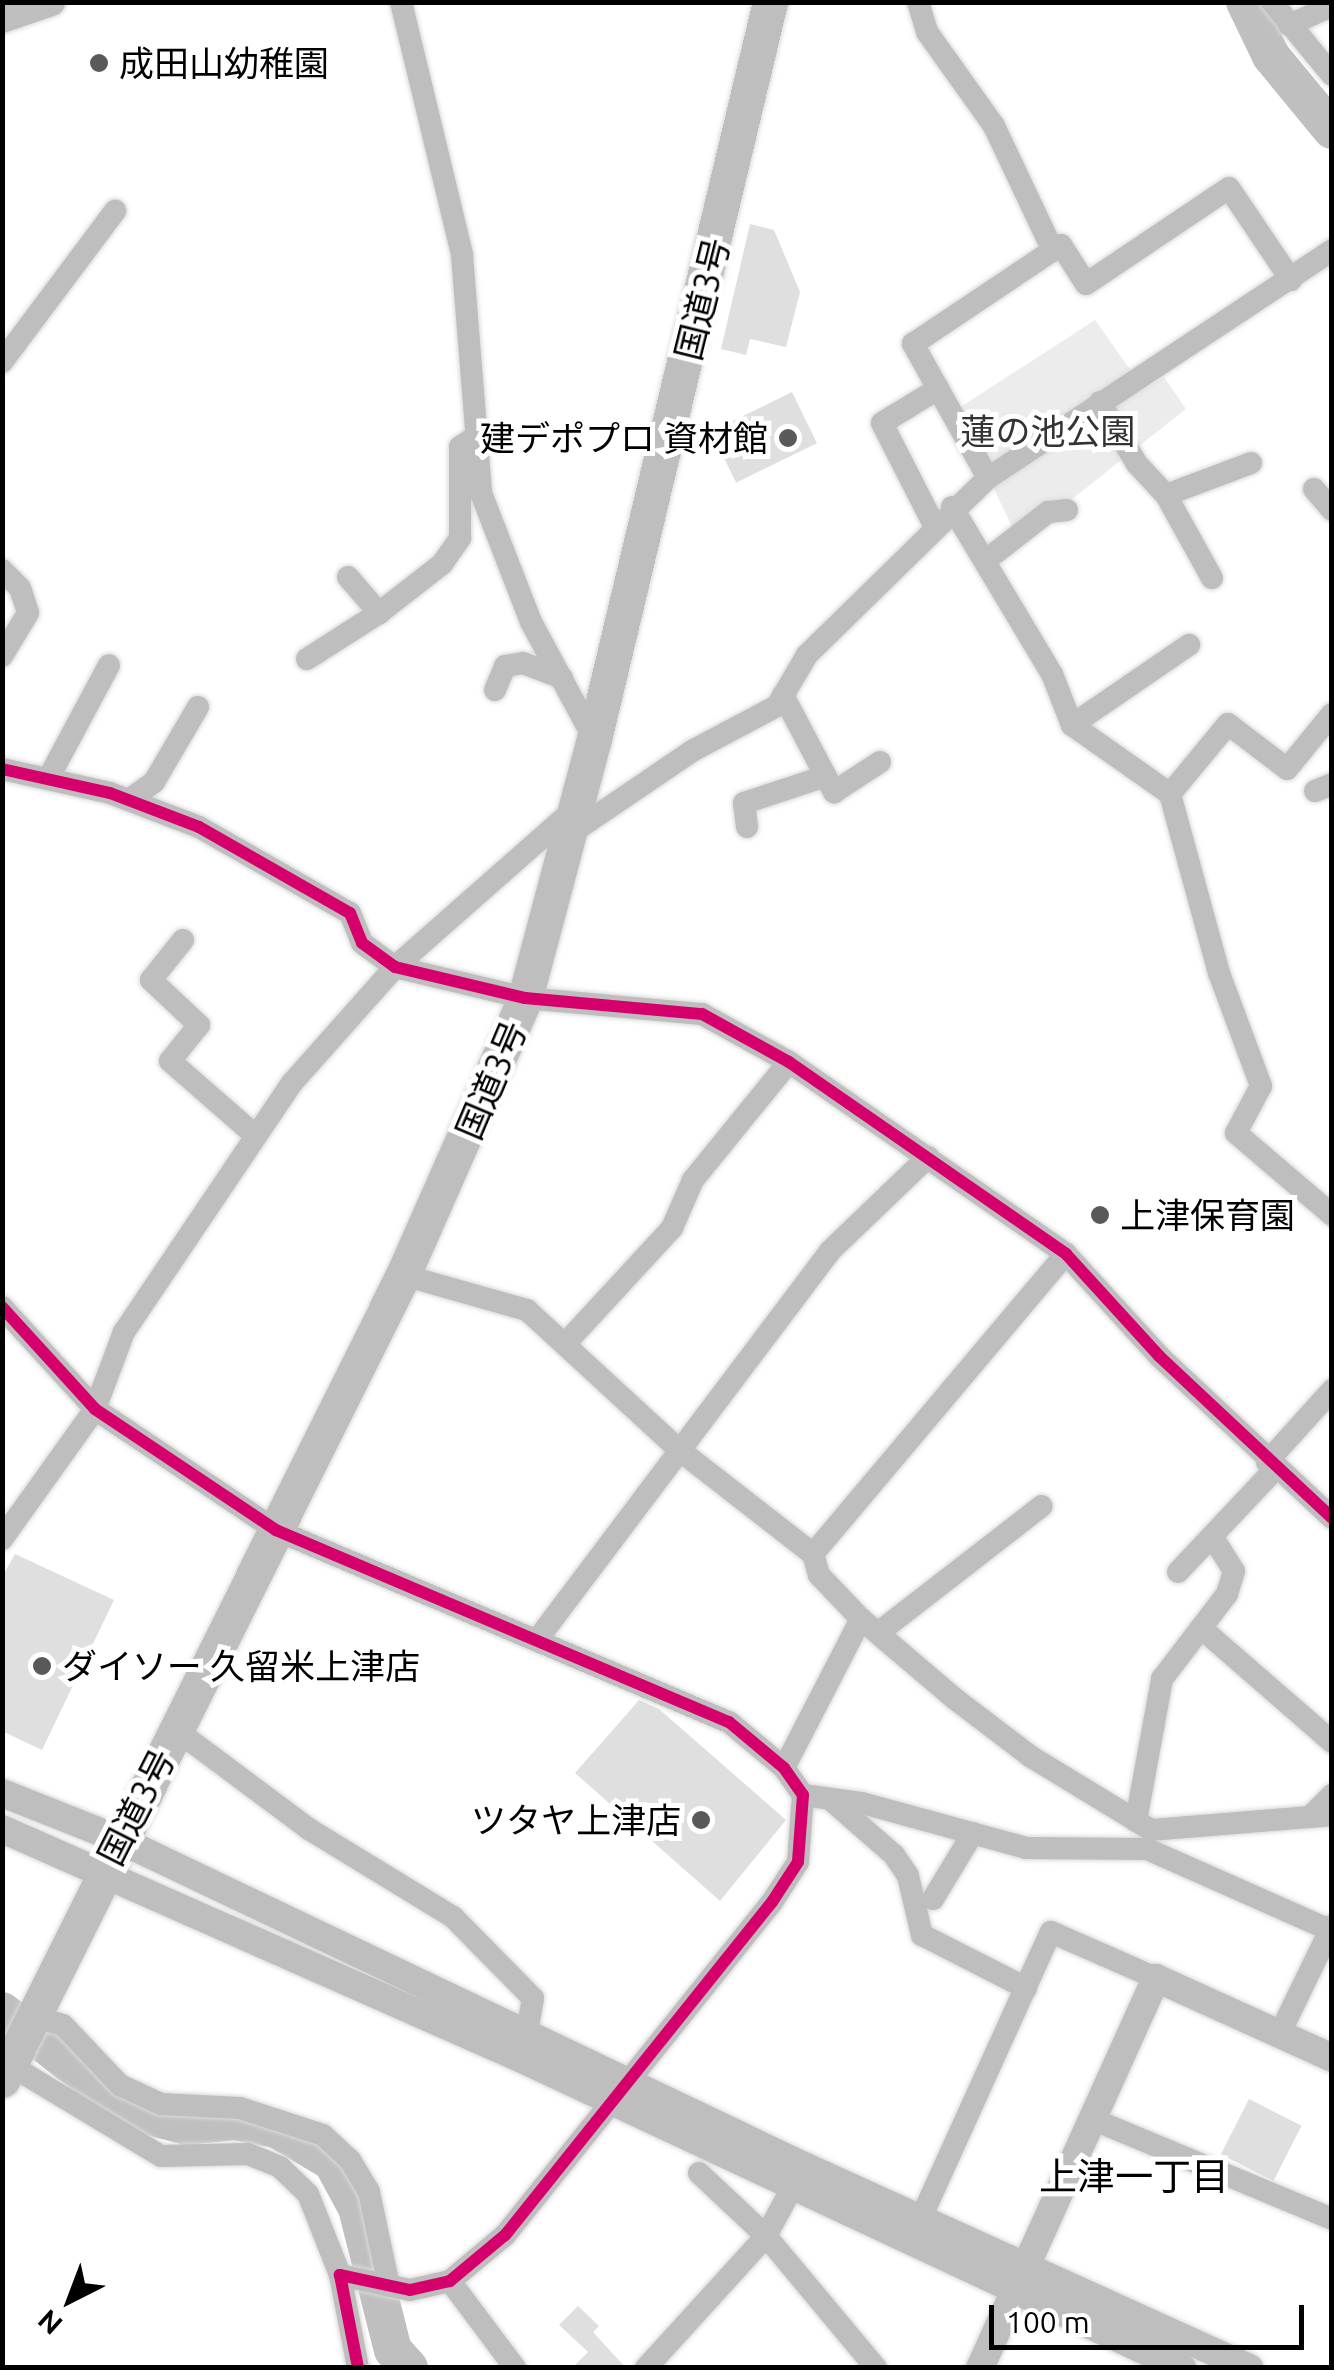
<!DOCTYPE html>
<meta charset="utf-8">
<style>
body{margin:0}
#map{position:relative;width:1334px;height:2370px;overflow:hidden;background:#fff;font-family:Ubuntu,"Noto Sans JP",sans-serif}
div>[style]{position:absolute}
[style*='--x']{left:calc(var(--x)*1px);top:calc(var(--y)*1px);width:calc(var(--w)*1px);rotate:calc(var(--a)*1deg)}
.green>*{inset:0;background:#ececec}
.river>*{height:38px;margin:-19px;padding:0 19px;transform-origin:19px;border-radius:19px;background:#bfbfbf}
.building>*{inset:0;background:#dfdfdf;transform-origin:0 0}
.roads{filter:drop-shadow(0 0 2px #dbdbdb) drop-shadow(0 0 2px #dbdbdb)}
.minor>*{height:22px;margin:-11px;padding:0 11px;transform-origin:11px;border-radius:11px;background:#bebebe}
.tertiary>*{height:28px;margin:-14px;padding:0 14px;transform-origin:14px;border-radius:14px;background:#bebebe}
.trunk>*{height:35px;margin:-17.5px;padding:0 17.5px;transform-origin:17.5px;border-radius:17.5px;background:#bebebe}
.cycleway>*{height:12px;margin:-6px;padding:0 6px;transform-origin:6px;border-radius:6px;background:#d6006c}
.dots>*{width:28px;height:28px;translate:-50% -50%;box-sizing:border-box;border:5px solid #fff;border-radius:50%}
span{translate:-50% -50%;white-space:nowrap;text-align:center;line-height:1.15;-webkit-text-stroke:10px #fff;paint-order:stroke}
.poi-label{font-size:35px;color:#000}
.left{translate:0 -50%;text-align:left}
.right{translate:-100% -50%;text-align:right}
.street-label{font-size:35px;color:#000}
.park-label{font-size:35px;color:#333}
.neighbourhood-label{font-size:38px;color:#000}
.frame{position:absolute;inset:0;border:5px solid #000;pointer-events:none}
.north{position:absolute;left:20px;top:2250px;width:100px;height:100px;-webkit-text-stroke:8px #fff;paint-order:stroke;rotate:222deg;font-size:28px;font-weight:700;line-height:40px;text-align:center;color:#000}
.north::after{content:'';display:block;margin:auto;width:35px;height:45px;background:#000;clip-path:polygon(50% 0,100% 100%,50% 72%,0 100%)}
.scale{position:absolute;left:989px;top:2305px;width:315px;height:45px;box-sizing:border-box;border:5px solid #000;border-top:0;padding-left:12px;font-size:30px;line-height:35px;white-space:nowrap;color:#000;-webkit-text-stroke:8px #fff;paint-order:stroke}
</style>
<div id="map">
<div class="green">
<i style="clip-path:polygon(1095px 320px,1144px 389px,1164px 377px,1186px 409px,1019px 541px,956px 410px)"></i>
</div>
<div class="river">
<i style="--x:1245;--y:2;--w:60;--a:64.3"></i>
<i style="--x:1271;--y:56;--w:96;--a:50.5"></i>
<i style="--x:2;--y:2011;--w:136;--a:38.1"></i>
<i style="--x:109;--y:2095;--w:41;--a:29.1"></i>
<i style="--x:145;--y:2115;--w:43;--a:14.7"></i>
<i style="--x:187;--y:2126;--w:47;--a:-6.1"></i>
<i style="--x:234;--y:2121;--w:43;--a:10.8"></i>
<i style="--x:276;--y:2129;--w:65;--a:30.5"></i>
<i style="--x:332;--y:2162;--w:52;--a:61.5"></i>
<i style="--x:357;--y:2208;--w:146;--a:75.8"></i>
<i style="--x:393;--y:2350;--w:24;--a:48"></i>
</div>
<div class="building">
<i style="clip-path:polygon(750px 224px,774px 230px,800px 292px,786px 347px,750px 339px,746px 355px,721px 349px)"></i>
<i style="left:792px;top:392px;width:57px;height:90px;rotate:64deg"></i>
<i style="clip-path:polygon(15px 1554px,114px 1600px,42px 1750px,2px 1731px,2px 1577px)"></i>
<i style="clip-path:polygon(639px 1700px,659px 1709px,786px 1820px,720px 1901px,575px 1773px)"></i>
<i style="left:1249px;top:2099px;width:59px;height:62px;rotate:27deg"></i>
<i style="clip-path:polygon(578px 2306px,599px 2326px,593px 2332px,626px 2368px,572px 2368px,588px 2352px,559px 2325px)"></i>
</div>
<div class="roads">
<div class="minor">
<i style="--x:401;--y:2;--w:260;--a:76.4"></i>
<i style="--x:462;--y:255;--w:239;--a:85.4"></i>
<i style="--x:481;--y:493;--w:138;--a:68.8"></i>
<i style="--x:531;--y:622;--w:133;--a:61.7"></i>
<i style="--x:918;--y:2;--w:31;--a:73"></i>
<i style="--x:927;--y:32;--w:115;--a:54.5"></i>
<i style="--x:994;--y:126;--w:138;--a:64.7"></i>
<i style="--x:1272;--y:2;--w:94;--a:50.6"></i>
<i style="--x:1289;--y:25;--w:47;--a:-23.8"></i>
<i style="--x:2;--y:362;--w:189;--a:-53.2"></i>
<i style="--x:1100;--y:402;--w:72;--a:59.2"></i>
<i style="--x:1137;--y:464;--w:42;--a:46.9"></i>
<i style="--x:1166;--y:495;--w:91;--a:-20.6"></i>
<i style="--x:988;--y:478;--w:154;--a:-119.2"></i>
<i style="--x:913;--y:344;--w:178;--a:-33.8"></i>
<i style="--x:1061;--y:245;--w:46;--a:57.3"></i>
<i style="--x:1086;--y:284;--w:172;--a:-33.9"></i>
<i style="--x:1229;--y:188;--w:111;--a:56"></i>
<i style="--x:1314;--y:489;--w:28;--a:49"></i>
<i style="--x:1166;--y:495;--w:95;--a:61"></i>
<i style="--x:952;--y:507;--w:195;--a:59.1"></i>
<i style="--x:1052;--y:674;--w:55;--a:68.6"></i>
<i style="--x:1072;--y:725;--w:120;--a:35.1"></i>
<i style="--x:1170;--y:794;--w:186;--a:74.7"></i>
<i style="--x:1219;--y:973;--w:121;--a:69.6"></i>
<i style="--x:1261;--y:1086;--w:53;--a:118"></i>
<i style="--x:1236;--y:1133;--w:126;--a:40.5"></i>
<i style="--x:934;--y:525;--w:114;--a:-117"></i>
<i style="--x:882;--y:423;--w:66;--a:-31.3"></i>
<i style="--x:985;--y:561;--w:80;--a:-37.9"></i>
<i style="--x:1048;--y:512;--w:19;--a:-6"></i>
<i style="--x:2;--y:570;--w:25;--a:45"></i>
<i style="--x:20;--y:588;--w:26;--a:72"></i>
<i style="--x:28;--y:613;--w:50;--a:121.2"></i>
<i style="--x:348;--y:577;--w:48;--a:49.3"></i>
<i style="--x:379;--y:613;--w:80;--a:-37.9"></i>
<i style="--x:442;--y:564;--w:32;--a:-55"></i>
<i style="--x:460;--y:538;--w:91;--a:-90"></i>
<i style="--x:460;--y:447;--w:23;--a:-34"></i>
<i style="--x:307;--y:659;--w:85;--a:-32.6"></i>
<i style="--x:495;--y:690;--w:26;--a:-67"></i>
<i style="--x:505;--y:666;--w:18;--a:-9"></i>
<i style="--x:523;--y:663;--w:42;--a:21"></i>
<i style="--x:783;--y:695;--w:110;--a:62.3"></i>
<i style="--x:834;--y:792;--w:55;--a:-33.1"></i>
<i style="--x:1072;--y:725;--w:142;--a:-34.4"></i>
<i style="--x:2;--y:769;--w:111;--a:12.5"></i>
<i style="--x:110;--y:793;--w:95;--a:20.9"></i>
<i style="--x:199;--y:827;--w:174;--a:29.7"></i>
<i style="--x:350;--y:913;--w:32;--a:68"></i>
<i style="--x:362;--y:943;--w:41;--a:36"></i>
<i style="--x:395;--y:967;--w:134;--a:13.4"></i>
<i style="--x:525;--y:998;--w:178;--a:5.2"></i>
<i style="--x:702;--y:1014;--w:99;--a:28.9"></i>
<i style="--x:789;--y:1062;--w:337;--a:34.7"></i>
<i style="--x:1066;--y:1254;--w:138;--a:47.6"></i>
<i style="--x:1159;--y:1356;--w:237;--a:43.1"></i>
<i style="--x:48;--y:779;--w:129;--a:-61.8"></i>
<i style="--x:1315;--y:791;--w:18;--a:-22"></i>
<i style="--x:1170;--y:794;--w:91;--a:-50.4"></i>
<i style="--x:1228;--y:724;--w:74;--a:37.3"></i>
<i style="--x:1287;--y:769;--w:71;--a:-50.7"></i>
<i style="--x:129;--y:800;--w:31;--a:-36"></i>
<i style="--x:154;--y:782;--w:87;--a:-59.6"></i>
<i style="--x:747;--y:827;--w:24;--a:-97"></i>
<i style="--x:744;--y:803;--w:86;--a:-18.2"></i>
<i style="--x:570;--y:834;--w:148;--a:-34.2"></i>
<i style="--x:692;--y:751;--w:96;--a:-27.9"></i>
<i style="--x:777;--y:706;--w:59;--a:-59.5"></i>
<i style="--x:807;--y:655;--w:253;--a:-44.4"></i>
<i style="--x:988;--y:478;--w:413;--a:-33.5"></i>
<i style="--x:183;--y:940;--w:51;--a:128.7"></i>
<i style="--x:151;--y:980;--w:66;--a:43.2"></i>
<i style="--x:199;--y:1025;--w:46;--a:128.9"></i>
<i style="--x:170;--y:1061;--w:114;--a:41.1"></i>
<i style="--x:403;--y:1275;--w:129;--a:15.8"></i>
<i style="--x:527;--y:1310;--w:205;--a:42.6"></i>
<i style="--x:678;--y:1449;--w:171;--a:37.9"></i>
<i style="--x:813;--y:1554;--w:22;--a:74"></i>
<i style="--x:819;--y:1575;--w:61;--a:46.3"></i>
<i style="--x:861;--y:1619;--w:123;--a:40.4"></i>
<i style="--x:955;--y:1699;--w:94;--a:37.2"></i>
<i style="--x:1030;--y:1756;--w:142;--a:31.4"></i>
<i style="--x:1151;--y:1830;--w:182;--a:-4.7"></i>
<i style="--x:2;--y:1307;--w:138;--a:47.6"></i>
<i style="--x:95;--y:1409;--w:218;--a:33.8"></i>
<i style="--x:276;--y:1530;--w:492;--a:23"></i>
<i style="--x:729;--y:1722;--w:72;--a:39.9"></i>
<i style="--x:784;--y:1768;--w:33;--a:55"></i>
<i style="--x:803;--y:1795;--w:67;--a:94.3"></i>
<i style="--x:798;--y:1862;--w:48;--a:123"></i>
<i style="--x:772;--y:1902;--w:427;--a:128.7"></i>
<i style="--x:505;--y:2235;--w:72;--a:140.1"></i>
<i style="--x:450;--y:2281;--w:41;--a:167.3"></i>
<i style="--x:410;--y:2290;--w:72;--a:-167.9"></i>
<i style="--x:340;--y:2275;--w:95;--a:79"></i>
<i style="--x:565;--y:1344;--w:158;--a:-47.3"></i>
<i style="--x:672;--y:1228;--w:52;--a:-66.4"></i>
<i style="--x:693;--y:1180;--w:152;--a:-50.9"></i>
<i style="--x:1267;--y:1462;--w:97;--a:-47.9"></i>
<i style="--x:2;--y:1539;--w:160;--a:-54.4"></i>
<i style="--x:95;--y:1409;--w:82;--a:-69.4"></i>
<i style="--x:124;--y:1332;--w:300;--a:-56"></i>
<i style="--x:292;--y:1083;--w:155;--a:-48.4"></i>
<i style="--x:395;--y:967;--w:239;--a:-41.4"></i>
<i style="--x:813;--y:1554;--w:392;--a:-49.9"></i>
<i style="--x:1178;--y:1572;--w:141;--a:-46.7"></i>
<i style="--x:1201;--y:1628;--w:174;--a:41"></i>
<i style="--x:878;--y:1633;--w:207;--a:-37.8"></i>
<i style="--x:537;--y:1640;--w:487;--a:-53"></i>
<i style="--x:830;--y:1251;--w:136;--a:-43.8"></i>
<i style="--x:176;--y:1730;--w:166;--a:36.7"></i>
<i style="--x:309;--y:1829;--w:169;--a:31.4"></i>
<i style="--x:453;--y:1917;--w:114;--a:45.4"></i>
<i style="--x:533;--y:1998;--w:52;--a:100"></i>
<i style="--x:784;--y:1768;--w:168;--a:-62.7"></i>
<i style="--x:803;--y:1795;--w:60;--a:7.7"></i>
<i style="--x:862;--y:1803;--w:170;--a:15.3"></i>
<i style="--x:1026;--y:1848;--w:121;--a:0.5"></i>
<i style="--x:1147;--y:1849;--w:200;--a:23.9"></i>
<i style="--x:831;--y:1800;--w:84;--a:41.1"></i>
<i style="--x:894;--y:1855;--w:25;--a:56"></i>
<i style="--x:908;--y:1876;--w:61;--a:76.7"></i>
<i style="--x:922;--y:1935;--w:117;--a:27"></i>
<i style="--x:1310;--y:1817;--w:31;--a:-45"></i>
<i style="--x:1136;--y:1821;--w:144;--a:-79.6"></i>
<i style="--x:1162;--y:1679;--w:107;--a:-52.6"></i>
<i style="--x:1227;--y:1594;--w:24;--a:-73"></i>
<i style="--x:1234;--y:1571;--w:41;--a:-122.2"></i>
<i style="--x:933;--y:1899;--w:77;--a:-58.8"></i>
<i style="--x:33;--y:2016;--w:31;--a:17"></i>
<i style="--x:63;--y:2025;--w:83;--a:46.5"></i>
<i style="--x:120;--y:2085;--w:45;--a:24.9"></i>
<i style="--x:161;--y:2104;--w:79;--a:2.9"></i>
<i style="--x:240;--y:2108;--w:87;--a:18"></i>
<i style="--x:323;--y:2135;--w:37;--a:43"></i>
<i style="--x:350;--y:2160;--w:37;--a:59"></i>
<i style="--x:369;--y:2192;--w:96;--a:78"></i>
<i style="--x:1280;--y:2033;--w:119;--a:-64.1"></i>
<i style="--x:10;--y:2065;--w:176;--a:31.1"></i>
<i style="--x:161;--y:2156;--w:87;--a:-1.3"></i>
<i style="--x:248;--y:2154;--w:35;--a:22"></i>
<i style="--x:280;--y:2167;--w:39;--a:44"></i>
<i style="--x:308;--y:2194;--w:87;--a:68.4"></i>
<i style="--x:1092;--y:2119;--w:260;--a:22.6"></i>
<i style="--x:699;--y:2173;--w:92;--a:43.2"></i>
<i style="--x:766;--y:2236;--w:172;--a:50.2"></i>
<i style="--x:921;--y:2218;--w:314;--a:-65.6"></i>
<i style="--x:1051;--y:1932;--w:115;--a:23.7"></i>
<i style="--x:450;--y:2281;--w:109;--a:53.2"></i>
<i style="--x:646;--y:2368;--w:178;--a:-47.7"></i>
<i style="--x:766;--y:2236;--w:74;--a:-61.7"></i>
</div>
<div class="tertiary">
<i style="--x:2;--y:19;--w:52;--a:-19.1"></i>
<i style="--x:2;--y:1793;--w:125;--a:21.6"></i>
<i style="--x:118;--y:1839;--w:760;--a:25.49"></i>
<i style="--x:804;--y:2166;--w:489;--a:24.4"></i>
<i style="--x:2;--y:1829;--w:566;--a:23.85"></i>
<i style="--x:520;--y:2058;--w:731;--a:25.09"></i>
<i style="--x:980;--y:2368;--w:428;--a:-65.7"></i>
<i style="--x:1156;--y:1978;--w:193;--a:24.4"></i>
</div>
<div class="trunk">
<i style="--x:2;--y:2080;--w:899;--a:-63.52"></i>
<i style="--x:403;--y:1275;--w:303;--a:-66.2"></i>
<i style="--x:525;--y:998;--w:268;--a:-75.1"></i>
<i style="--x:594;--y:739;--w:758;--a:-76.57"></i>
</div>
</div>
<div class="cycleway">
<i style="--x:2;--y:769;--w:111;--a:12.5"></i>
<i style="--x:110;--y:793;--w:95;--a:20.9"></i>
<i style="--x:199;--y:827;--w:174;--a:29.7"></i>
<i style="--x:350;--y:913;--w:32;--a:68"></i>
<i style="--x:362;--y:943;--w:41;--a:36"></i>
<i style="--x:395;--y:967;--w:134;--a:13.4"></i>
<i style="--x:525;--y:998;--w:178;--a:5.2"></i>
<i style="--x:702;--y:1014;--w:99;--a:28.9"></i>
<i style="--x:789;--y:1062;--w:337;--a:34.7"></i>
<i style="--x:1066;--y:1254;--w:138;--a:47.6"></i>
<i style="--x:1159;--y:1356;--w:237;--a:43.1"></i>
<i style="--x:2;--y:1307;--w:138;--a:47.6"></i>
<i style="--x:95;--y:1409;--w:218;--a:33.8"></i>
<i style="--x:276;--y:1530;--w:492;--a:23"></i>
<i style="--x:729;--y:1722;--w:72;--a:39.9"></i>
<i style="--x:784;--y:1768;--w:33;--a:55"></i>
<i style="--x:803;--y:1795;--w:67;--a:94.3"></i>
<i style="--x:798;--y:1862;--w:48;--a:123"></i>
<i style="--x:772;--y:1902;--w:427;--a:128.7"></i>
<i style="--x:505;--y:2235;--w:72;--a:140.1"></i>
<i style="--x:450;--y:2281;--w:41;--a:167.3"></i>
<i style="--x:410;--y:2290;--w:72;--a:-167.9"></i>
<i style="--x:340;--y:2275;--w:95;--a:79"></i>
</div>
<div class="dots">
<i style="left:99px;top:63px;background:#595959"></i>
<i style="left:788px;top:438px;background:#595959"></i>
<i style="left:1100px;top:1215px;background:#595959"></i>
<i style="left:42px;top:1666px;background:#595959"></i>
<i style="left:701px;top:1820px;background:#595959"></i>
</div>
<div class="poi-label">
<span class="left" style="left:119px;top:63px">成田山幼稚園</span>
<span class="right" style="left:768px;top:438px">建デポプロ 資材館</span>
<span class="left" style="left:1120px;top:1215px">上津保育園</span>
<span class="left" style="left:62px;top:1666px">ダイソー 久留米上津店</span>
<span class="right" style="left:681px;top:1820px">ツタヤ上津店</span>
</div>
<div class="street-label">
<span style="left:702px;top:299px;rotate:-76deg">国道3号</span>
<span style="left:491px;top:1080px;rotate:-67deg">国道3号</span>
<span style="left:136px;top:1807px;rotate:-63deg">国道3号</span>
</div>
<div class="park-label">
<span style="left:1048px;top:431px">蓮の池公園</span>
</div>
<div class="neighbourhood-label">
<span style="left:1134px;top:2177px">上津一丁目</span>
</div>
<div class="frame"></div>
<div class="north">N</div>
<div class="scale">100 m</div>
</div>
